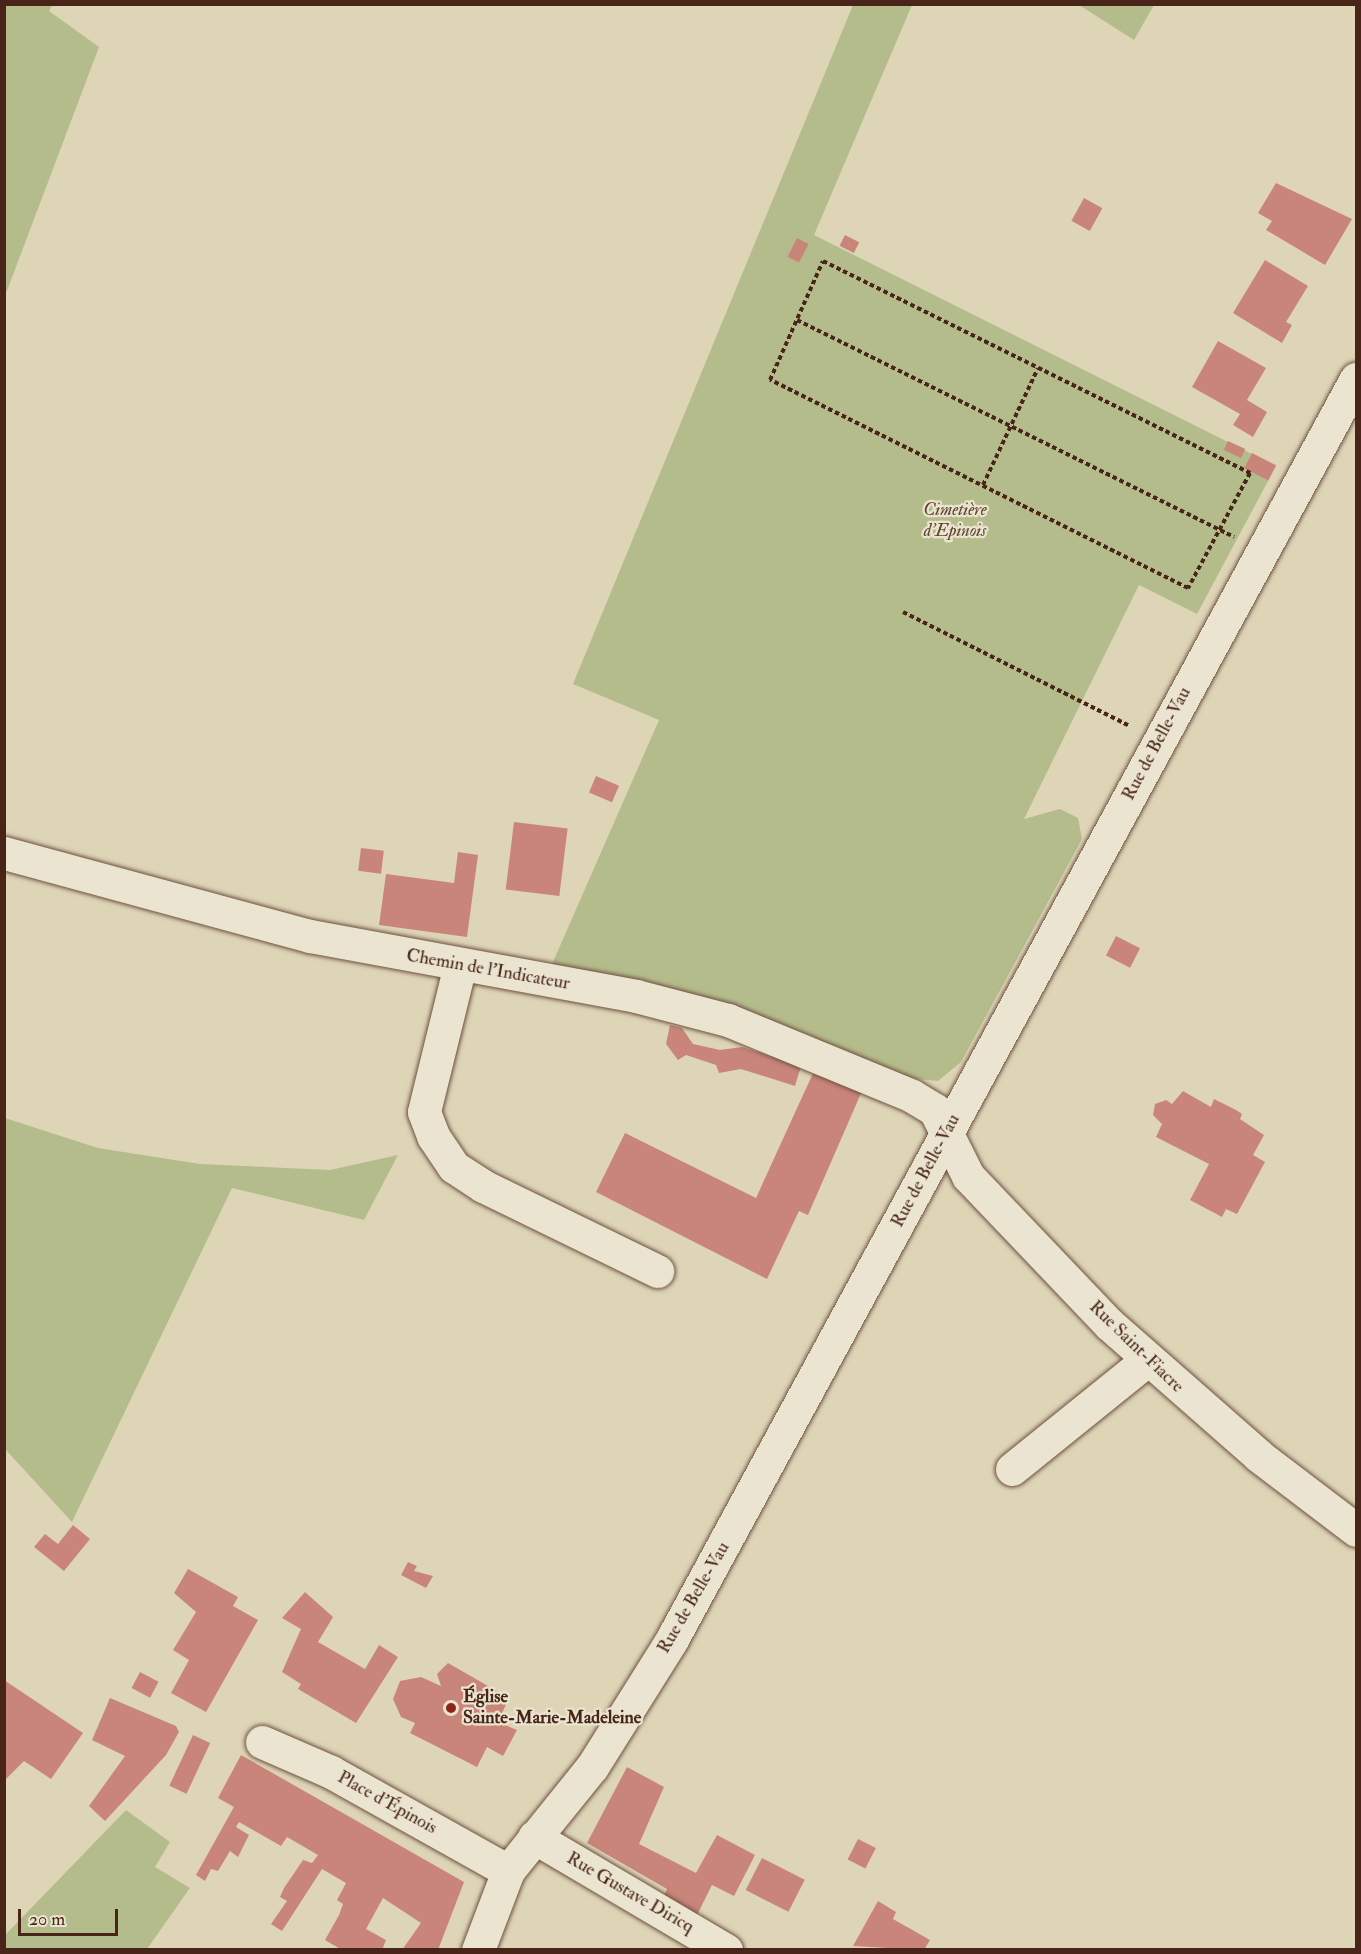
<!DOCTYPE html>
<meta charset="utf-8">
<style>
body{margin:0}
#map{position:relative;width:1361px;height:1954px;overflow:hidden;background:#ded5b7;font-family:"IM FELL Double Pica",serif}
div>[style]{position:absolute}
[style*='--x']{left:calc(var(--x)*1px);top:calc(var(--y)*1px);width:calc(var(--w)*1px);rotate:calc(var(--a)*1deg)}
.green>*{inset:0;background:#b5bc8c}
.building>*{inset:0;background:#c9857a;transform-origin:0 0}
.path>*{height:4px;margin-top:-2px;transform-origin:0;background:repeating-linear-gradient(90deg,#482518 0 4.5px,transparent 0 7.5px)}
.roads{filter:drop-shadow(0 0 2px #6e5140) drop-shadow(0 0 2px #6e5140)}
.minor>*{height:33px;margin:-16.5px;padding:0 16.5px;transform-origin:16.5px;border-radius:16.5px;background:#eae4d0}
.dots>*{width:16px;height:16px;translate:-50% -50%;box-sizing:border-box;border:3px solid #eae4d0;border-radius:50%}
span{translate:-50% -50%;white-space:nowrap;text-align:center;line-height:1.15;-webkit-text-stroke:4.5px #eae4d0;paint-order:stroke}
.park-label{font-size:18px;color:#5e432f;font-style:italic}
.street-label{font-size:18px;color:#482518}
.poi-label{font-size:18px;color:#482518;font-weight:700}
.left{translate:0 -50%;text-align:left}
.frame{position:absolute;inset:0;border:6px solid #482518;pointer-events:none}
.scale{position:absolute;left:18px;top:1909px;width:100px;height:27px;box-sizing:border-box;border:3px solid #482518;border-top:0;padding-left:8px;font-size:18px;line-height:21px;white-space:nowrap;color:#482518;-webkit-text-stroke:4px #eae4d0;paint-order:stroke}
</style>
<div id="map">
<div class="green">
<i style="clip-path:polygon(5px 4px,52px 5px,49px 11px,99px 47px,5px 296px)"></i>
<i style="clip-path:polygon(853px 5px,912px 5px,814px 235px,1276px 466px,1197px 614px,1139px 585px,1024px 819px,1060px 809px,1078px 818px,1082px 839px,961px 1062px,938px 1081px,897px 1077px,549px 971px,659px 720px,573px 684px)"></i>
<i style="clip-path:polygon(1079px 5px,1154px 5px,1134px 40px)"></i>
<i style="clip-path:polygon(5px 1118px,98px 1148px,200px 1164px,330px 1170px,398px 1155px,364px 1220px,232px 1188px,72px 1522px,5px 1449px)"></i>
<i style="clip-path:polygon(126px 1810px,170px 1842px,155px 1867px,190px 1888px,147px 1949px,5px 1949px,5px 1935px)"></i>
</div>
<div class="building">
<i style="clip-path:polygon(1276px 183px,1352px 219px,1325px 265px,1266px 230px,1272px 221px,1258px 213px)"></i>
<i style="left:1084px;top:198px;width:21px;height:26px;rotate:29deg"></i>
<i style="left:845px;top:235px;width:16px;height:12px;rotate:27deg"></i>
<i style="left:797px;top:238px;width:13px;height:21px;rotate:27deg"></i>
<i style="clip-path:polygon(1265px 260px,1308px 286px,1286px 322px,1292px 325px,1282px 343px,1233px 313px)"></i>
<i style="clip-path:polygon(1218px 341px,1266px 368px,1247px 400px,1267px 412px,1253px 437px,1233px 425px,1240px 414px,1192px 387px)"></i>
<i style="left:1228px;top:441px;width:19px;height:10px;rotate:25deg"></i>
<i style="left:1252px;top:453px;width:27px;height:17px;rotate:27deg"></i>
<i style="left:596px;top:776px;width:25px;height:18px;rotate:23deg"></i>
<i style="left:514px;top:822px;width:54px;height:68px;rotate:7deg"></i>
<i style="left:361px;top:848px;width:23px;height:23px;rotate:7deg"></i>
<i style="clip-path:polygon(458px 852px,478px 855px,467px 937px,379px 925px,386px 874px,454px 883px)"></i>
<i style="left:1116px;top:936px;width:27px;height:22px;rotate:27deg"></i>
<i style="clip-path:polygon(670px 1025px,682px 1028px,693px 1044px,720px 1050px,742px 1047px,801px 1066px,795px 1086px,741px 1069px,719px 1073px,716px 1065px,686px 1055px,678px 1060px,666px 1044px)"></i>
<i style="clip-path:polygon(814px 1071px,862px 1091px,808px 1215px,799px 1211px,767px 1279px,596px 1192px,625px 1133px,756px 1198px)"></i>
<i style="clip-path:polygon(1183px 1091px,1211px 1107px,1214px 1099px,1236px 1110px,1242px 1114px,1240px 1119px,1264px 1135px,1253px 1155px,1265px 1162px,1237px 1214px,1226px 1209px,1222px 1217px,1190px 1200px,1209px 1164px,1156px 1137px,1162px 1124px,1153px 1115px,1155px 1104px,1166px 1100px,1172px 1104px)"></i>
<i style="clip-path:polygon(73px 1525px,90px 1539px,64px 1571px,34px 1547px,45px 1534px,58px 1544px)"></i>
<i style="clip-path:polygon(408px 1562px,417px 1566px,414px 1571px,433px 1576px,426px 1588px,401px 1575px)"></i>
<i style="clip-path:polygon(188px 1569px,238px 1597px,233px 1606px,258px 1620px,206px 1712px,171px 1693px,189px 1660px,173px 1650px,196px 1612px,174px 1593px)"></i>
<i style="clip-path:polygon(305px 1592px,333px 1617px,318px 1642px,365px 1669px,379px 1645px,398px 1657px,356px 1723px,298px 1689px,301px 1684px,282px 1672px,301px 1629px,282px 1618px)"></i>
<i style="clip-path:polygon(448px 1663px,509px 1698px,498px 1722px,517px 1730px,503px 1756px,487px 1747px,477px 1767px,410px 1733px,415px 1723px,401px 1717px,393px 1699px,400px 1681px,421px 1677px,441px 1686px,437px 1674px)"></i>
<i style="left:140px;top:1672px;width:21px;height:18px;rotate:28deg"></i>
<i style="clip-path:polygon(4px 1680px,83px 1733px,51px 1779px,24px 1761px,4px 1781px)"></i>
<i style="clip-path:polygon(110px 1698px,176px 1726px,179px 1732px,166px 1755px,105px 1821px,89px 1806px,125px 1756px,92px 1740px)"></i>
<i style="left:193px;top:1735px;width:19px;height:56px;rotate:25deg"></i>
<i style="clip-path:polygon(241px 1755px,464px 1882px,438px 1950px,402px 1950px,421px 1923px,383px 1898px,366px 1929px,386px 1940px,382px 1950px,342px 1950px,325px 1940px,339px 1915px,343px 1904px,337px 1900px,346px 1883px,322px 1869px,282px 1931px,271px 1924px,287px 1901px,280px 1897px,284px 1888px,303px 1860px,312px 1863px,318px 1855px,287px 1837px,281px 1846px,239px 1822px,236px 1827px,249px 1835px,238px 1857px,230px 1851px,218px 1871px,211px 1869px,205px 1881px,196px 1875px,234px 1807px,218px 1798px)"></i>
<i style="clip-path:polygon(627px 1767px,664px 1787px,639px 1844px,696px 1873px,717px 1835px,755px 1855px,734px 1896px,712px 1885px,697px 1915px,664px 1896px,667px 1889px,587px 1843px)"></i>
<i style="left:858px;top:1839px;width:20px;height:23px;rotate:27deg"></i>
<i style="left:762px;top:1858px;width:48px;height:36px;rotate:27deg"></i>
<i style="clip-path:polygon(878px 1901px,896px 1912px,893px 1919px,930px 1940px,924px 1950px,853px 1946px)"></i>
</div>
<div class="path">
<i style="--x:823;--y:261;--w:477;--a:26.4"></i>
<i style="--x:1250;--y:473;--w:131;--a:118.3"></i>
<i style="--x:1188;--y:588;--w:467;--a:-153.5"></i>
<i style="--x:770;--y:380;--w:130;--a:-66"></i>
<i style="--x:797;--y:320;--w:488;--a:26.4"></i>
<i style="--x:983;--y:485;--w:129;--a:-64.8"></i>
<i style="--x:903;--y:612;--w:254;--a:26.7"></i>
</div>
<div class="roads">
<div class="minor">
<i style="--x:4;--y:853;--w:317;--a:15.2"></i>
<i style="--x:310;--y:936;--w:331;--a:10.4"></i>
<i style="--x:636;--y:996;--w:95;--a:14.6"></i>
<i style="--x:728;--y:1020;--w:199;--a:22.4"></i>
<i style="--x:912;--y:1096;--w:27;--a:31"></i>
<i style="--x:935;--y:1110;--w:74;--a:63.4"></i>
<i style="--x:968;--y:1176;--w:204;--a:46.4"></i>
<i style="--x:1109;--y:1324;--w:200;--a:41.3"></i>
<i style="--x:1259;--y:1456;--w:122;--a:37.3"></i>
<i style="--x:460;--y:965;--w:151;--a:103.8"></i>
<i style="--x:424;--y:1112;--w:26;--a:69"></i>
<i style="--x:433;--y:1136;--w:37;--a:56"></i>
<i style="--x:454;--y:1167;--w:35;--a:33"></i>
<i style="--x:483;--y:1186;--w:194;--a:26"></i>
<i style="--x:1012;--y:1469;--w:174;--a:-38.9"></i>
<i style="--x:262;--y:1742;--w:75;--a:23.5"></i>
<i style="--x:331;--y:1772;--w:203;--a:29.2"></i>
<i style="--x:534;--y:1837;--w:223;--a:30.5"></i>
<i style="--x:478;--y:1950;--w:85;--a:-69.2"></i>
<i style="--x:508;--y:1871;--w:134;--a:-51.1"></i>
<i style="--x:592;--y:1767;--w:149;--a:-57.9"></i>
<i style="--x:671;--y:1641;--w:1436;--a:-61.51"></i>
</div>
</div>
<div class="dots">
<i style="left:451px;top:1708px;background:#8f2418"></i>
</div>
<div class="park-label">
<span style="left:955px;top:521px">Cimetière<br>d'Epinois</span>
</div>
<div class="street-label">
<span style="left:1157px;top:744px;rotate:-62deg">Rue de Belle-Vau</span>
<span style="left:488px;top:970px;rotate:10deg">Chemin de l'Indicateur</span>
<span style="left:926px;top:1171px;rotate:-62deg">Rue de Belle-Vau</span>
<span style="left:1136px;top:1347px;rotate:44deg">Rue Saint-Fiacre</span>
<span style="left:694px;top:1598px;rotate:-60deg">Rue de Belle-Vau</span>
<span style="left:387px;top:1803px;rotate:29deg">Place d'Épinois</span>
<span style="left:630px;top:1893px;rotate:30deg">Rue Gustave Diricq</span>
</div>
<div class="poi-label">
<span class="left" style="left:463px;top:1708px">Église<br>Sainte-Marie-Madeleine</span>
</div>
<div class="frame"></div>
<div class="scale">20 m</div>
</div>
